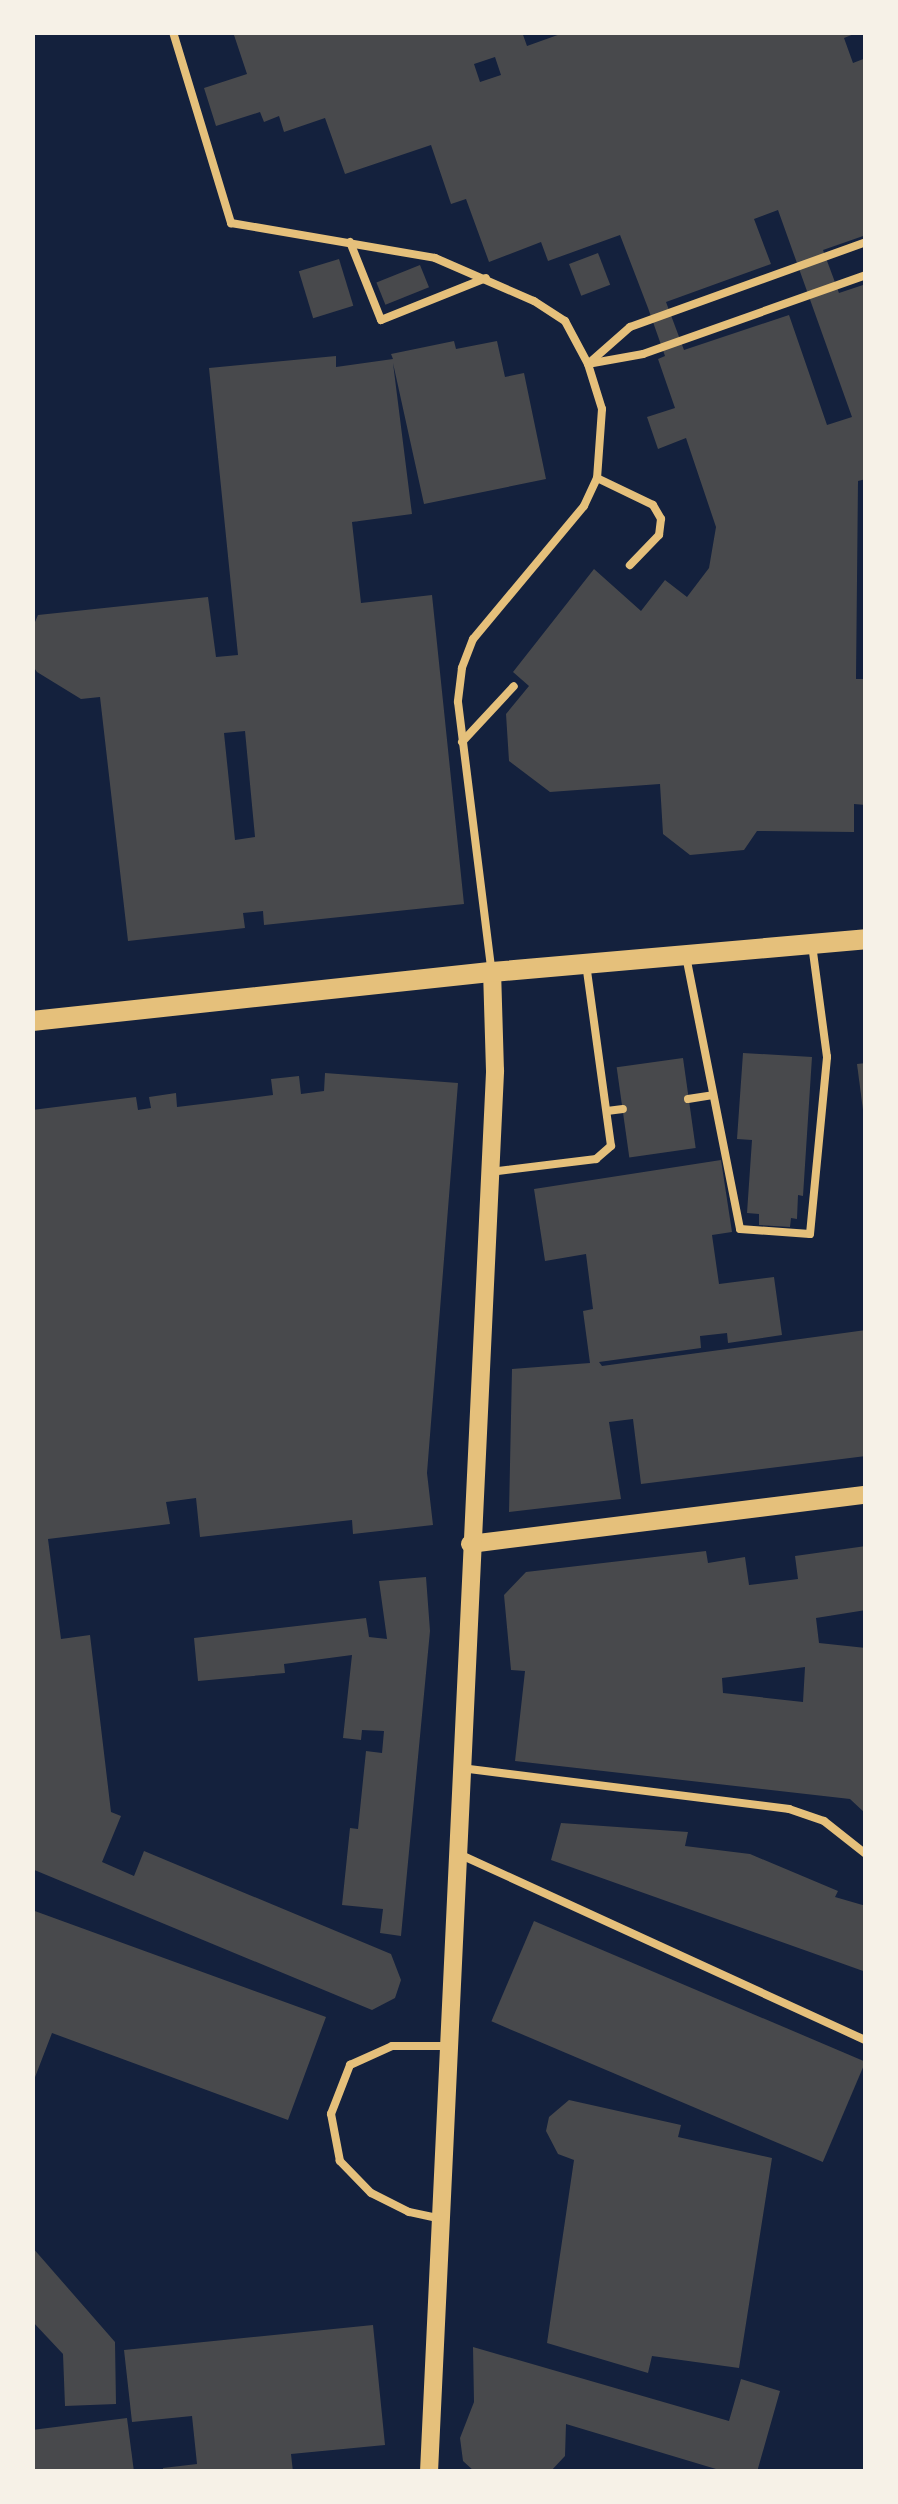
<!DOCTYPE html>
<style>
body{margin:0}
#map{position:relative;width:898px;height:2504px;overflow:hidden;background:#14213d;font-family:Manrope,sans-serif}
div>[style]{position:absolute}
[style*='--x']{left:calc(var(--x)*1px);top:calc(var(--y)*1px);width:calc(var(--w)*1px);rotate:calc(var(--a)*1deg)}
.building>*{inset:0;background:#48494c;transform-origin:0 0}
.service>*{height:8px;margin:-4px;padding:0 4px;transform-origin:4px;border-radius:4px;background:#e5c07b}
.tertiary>*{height:18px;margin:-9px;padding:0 9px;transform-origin:9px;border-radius:9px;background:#e5c07b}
.secondary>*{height:20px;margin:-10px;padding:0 10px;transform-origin:10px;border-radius:10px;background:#e5c07b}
span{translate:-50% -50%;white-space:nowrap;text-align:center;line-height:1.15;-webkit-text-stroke:8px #f6f1e7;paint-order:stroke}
.frame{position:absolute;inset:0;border:35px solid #f6f1e7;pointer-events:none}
</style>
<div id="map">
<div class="building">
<i style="clip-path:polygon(evenodd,233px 32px,522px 32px,527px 46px,566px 32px,859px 32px,844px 38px,853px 63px,866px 58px,866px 235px,823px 250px,839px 293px,866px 284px,866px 479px,858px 481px,856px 679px,866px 679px,866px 805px,854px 804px,854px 832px,757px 831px,744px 850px,690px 855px,663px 834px,660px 784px,550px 792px,509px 761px,506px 714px,529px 686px,513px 672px,594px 569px,641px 611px,665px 580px,687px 597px,709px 568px,716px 527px,686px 438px,658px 449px,647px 417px,675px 408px,658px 359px,665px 356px,648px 308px,620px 235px,548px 261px,541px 242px,489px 262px,466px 199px,451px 204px,431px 145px,345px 174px,325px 118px,284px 132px,279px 116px,264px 122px,260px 112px,216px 126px,204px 88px,247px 74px,233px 32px,495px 57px,501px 75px,480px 82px,474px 64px,495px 57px,233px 32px,778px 210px,852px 417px,827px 425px,789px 315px,684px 350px,666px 302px,771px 264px,754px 219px,778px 210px)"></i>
<i style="left:598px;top:253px;width:34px;height:31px;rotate:69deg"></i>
<i style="left:339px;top:259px;width:49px;height:42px;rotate:73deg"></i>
<i style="left:420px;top:265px;width:24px;height:47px;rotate:68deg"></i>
<i style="clip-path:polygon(evenodd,454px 341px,456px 349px,497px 341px,505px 377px,524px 373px,546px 479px,424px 504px,393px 363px,412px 514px,352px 522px,361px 603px,432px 595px,464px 904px,264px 925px,263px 911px,243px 913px,245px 928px,128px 941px,100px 697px,81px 699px,37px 672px,32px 665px,32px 629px,38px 615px,208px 597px,216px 657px,238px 655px,209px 368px,336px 356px,336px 367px,393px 359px,391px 354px,454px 341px,245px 731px,255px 837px,235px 840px,224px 733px,245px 731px)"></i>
<i style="clip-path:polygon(743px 1053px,812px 1057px,803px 1196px,798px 1195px,797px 1219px,791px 1218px,790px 1227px,759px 1225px,759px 1214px,747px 1213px,752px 1140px,737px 1139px)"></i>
<i style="left:683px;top:1058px;width:91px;height:67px;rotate:82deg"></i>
<i style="clip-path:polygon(866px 1063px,866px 1110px,863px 1110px,857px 1064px)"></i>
<i style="clip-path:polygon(325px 1073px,458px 1083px,427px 1473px,433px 1525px,353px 1534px,352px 1520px,200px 1537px,196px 1498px,166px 1502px,170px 1524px,48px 1539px,61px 1639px,90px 1635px,111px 1812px,121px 1816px,102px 1862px,134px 1876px,144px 1851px,391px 1954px,401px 1980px,395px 1998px,372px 2010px,32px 1869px,32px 1110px,136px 1097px,138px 1110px,151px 1108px,149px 1097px,176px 1093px,177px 1107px,210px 1103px,273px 1095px,271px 1079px,299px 1076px,301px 1094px,324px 1091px)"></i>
<i style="clip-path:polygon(721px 1160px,732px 1232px,712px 1235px,719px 1284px,774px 1277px,782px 1335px,728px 1343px,727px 1333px,700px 1336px,701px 1348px,599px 1362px,602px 1366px,866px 1330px,866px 1456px,641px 1484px,633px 1419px,609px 1422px,621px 1499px,509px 1512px,512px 1369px,590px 1363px,583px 1311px,593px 1309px,586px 1254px,545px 1261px,534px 1189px)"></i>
<i style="clip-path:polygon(evenodd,866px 1546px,866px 1610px,816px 1618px,819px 1643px,866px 1648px,866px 1814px,850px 1799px,515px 1761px,525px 1671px,511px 1670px,504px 1595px,526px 1572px,706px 1551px,708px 1563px,745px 1557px,749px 1585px,798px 1579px,795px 1556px,866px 1546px,805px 1667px,803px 1702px,723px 1693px,722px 1678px,805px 1667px)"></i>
<i style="clip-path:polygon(426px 1577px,430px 1631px,401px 1936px,380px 1933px,383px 1909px,342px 1905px,350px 1828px,358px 1829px,366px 1751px,382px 1753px,384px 1731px,362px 1730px,361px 1740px,343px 1738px,352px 1655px,284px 1664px,285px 1673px,198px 1681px,194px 1638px,366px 1618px,369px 1637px,387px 1639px,379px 1581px)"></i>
<i style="clip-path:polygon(561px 1823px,688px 1832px,685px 1846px,750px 1854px,838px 1891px,835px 1897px,866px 1906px,866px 1972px,551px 1860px)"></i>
<i style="clip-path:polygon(32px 1910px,326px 2017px,288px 2120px,52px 2033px,32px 2085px)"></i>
<i style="left:534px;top:1921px;width:360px;height:109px;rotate:23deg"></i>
<i style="clip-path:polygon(569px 2100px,681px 2125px,678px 2137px,772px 2158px,739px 2368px,652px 2356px,648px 2373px,547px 2343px,574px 2160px,558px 2154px,546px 2131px,549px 2117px)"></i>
<i style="clip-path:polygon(32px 2247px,115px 2342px,116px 2404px,65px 2406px,63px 2354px,32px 2321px)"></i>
<i style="clip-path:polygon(373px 2325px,385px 2445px,291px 2454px,293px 2472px,163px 2472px,163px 2468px,197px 2464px,192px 2416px,132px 2422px,124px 2350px)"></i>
<i style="clip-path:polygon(473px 2347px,729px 2421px,741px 2379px,780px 2391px,757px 2472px,726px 2472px,566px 2424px,565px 2456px,550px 2472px,475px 2472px,463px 2461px,460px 2438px,474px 2402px)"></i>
<i style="clip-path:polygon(127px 2418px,134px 2472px,32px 2472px,32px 2430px)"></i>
</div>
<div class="service">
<i style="--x:173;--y:32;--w:200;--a:73.1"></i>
<i style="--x:231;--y:223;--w:207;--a:9.7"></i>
<i style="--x:435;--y:258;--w:108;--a:23.5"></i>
<i style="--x:534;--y:301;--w:37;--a:33"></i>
<i style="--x:565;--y:321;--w:49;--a:61.9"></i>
<i style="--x:588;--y:364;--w:47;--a:72.7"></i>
<i style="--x:602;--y:409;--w:69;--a:94.1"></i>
<i style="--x:597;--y:478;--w:31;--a:115"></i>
<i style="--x:584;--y:506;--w:173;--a:129.8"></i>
<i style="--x:473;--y:639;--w:31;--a:111"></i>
<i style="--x:462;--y:668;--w:34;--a:97"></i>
<i style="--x:458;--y:702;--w:268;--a:82.9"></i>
<i style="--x:350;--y:242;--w:84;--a:68.3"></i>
<i style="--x:381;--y:320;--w:113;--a:-21.8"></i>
<i style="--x:593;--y:363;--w:51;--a:-10.2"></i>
<i style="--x:643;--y:354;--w:237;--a:-19.5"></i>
<i style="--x:588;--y:364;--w:56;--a:-41.4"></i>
<i style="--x:630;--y:327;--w:251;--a:-19.8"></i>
<i style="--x:597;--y:478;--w:62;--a:25.7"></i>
<i style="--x:653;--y:505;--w:16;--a:60"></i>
<i style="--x:661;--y:519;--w:16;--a:97"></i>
<i style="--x:659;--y:535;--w:42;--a:134"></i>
<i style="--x:462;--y:742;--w:76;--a:-47.1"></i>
<i style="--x:686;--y:956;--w:278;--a:78.8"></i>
<i style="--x:740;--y:1229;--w:70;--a:4.1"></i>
<i style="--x:810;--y:1234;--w:178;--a:-84.5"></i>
<i style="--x:827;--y:1057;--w:114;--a:-97.6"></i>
<i style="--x:688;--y:1099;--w:25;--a:-9"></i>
<i style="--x:607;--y:1111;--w:16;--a:-7"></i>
<i style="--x:490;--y:1172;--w:107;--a:-7"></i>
<i style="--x:596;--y:1159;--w:20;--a:-41"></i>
<i style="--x:611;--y:1146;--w:184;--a:-97.8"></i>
<i style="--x:461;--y:1768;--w:331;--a:7.1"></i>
<i style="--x:789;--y:1809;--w:37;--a:19"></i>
<i style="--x:824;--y:1821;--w:53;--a:38.2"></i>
<i style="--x:461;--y:1855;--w:445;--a:24.6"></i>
<i style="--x:442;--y:2219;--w:34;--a:-168"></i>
<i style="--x:409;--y:2212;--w:42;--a:-153.4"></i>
<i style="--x:371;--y:2193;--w:45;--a:-134.1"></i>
<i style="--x:340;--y:2161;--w:48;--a:-100.8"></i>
<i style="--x:331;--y:2114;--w:53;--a:-68.8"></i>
<i style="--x:350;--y:2065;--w:46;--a:-24.3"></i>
<i style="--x:392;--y:2046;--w:54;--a:0"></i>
</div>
<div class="tertiary">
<i style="--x:470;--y:1544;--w:399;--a:-7.1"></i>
<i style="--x:429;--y:2472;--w:1403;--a:-87.3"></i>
<i style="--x:495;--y:1071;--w:99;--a:-91.7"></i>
</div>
<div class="secondary">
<i style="--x:32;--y:1021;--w:463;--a:-6.1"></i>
<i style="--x:492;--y:972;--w:375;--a:-5"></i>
</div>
<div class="frame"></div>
</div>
